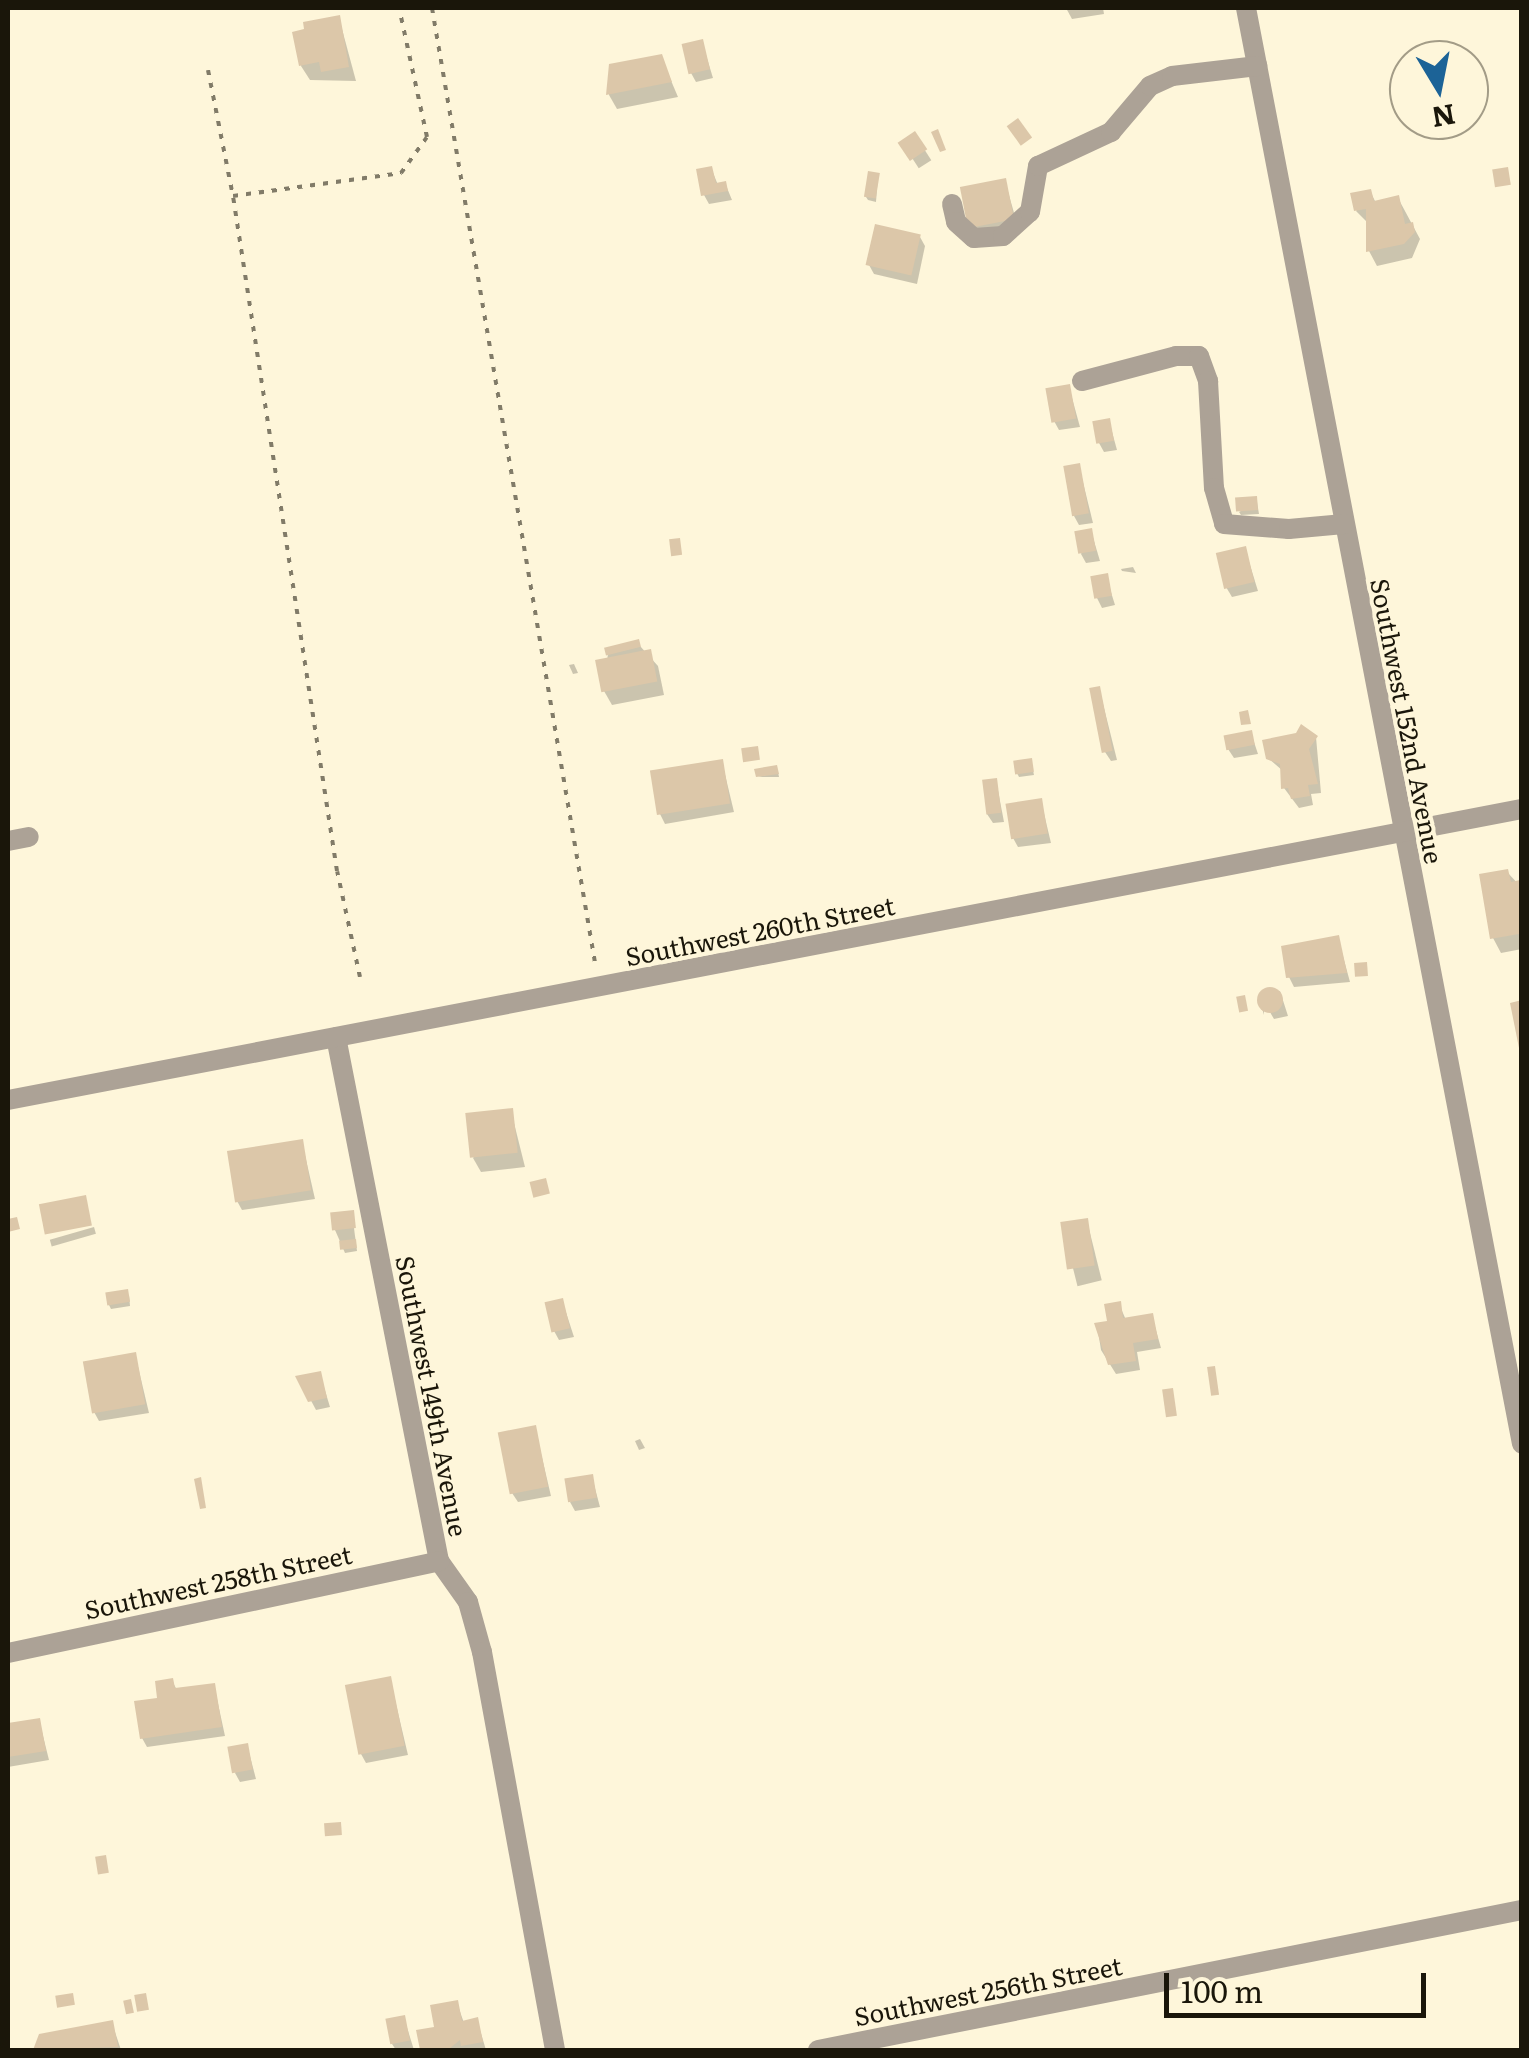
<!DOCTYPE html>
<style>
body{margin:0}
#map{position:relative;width:1529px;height:2058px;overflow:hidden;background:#fef6da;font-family:Literata,serif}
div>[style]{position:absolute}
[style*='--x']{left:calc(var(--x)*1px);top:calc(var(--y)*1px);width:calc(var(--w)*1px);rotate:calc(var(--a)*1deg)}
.shadow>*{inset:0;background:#0003;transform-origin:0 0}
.building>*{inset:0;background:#dcc7a9;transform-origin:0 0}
.round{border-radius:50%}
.path>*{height:4px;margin-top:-2px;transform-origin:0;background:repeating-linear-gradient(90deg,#817b68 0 5px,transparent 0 13px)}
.minor>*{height:20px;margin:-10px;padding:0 10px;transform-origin:10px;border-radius:10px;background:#aca296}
span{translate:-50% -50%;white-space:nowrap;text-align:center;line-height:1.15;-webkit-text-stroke:8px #fef6da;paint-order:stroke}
.street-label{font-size:25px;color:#1a160a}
.frame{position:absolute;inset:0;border:10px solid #1a160a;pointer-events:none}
.north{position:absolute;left:1389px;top:40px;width:100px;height:100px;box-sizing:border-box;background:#fef6da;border:2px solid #a39c87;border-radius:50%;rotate:170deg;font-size:28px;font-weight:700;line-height:40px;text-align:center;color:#1a160a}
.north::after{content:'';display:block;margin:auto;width:35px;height:45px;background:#1c6397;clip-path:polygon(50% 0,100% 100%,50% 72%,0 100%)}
.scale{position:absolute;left:1164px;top:1973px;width:262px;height:45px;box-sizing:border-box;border:5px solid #1a160a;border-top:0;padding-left:12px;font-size:30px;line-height:35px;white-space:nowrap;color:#1a160a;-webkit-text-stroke:8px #fef6da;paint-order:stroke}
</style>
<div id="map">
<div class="shadow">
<i style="clip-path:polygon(1103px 8px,1104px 14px,1072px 19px,1066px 8px)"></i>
<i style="clip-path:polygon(339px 18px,356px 81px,310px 80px,301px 66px,307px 31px)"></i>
<i style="clip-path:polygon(702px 42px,713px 78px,696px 82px,691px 73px)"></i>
<i style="clip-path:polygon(661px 57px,678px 97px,617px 109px,609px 95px,611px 67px)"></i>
<i style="left:915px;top:135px;width:30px;height:15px;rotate:57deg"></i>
<i style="clip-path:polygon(711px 168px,718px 185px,725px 183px,732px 200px,709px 204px,704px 195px)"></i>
<i style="clip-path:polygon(878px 175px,876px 202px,868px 200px,866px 197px)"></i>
<i style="clip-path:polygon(1005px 181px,1020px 234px,978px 241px,970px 227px)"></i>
<i style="clip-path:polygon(1370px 191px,1376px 203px,1398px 198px,1420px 239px,1412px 258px,1377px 266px,1369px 251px,1369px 224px,1356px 211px)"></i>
<i style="clip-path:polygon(920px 237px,925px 246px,917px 284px,874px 274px,869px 265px)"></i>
<i style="clip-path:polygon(1069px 387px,1080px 427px,1059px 430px,1054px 421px)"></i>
<i style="clip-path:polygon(1109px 421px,1117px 450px,1104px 452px,1099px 443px)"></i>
<i style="clip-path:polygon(1079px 466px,1093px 523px,1079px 525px,1074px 516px)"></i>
<i style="clip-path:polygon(1257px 502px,1259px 514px,1241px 515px,1239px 512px)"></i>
<i style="clip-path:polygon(1091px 531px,1100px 561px,1086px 563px,1081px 554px)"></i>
<i style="clip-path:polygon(1245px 549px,1258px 591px,1232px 597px,1226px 587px)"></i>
<i style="clip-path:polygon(1133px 567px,1136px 573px,1122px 571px,1121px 569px)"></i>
<i style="clip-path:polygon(1106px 576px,1115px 605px,1102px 608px,1097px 598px)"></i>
<i style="clip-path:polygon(640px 646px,658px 666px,664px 695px,612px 705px,604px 691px,608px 653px)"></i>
<i style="clip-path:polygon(574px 664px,578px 673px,573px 674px,569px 665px)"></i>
<i style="clip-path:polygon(1099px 688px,1117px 760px,1111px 761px,1105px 752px)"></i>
<i style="clip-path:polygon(1251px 733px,1258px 754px,1234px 758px,1228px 749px)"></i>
<i style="clip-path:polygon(1316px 737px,1321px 793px,1311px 794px,1313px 805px,1299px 808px,1284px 788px,1283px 771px,1268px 758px)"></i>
<i style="clip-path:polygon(1031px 761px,1034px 775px,1019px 777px,1017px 773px)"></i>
<i style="clip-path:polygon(722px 762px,734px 812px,665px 824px,660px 814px)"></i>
<i style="clip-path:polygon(778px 772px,779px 777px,758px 777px)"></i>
<i style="clip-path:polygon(996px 780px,1004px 822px,993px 823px,987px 814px)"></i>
<i style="clip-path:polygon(1041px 801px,1051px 843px,1018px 847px,1013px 838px)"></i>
<i style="clip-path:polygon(1507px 872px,1522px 888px,1522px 949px,1501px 953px,1493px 938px)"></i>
<i style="clip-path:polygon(1338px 938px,1350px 982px,1294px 987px,1289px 977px)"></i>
<i style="clip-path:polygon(1280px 991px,1288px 1016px,1274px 1019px,1264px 1002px,1264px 1015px,1258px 995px,1260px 995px,1266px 1005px,1265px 994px)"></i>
<i style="clip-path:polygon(511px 1111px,525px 1167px,481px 1172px,473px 1158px)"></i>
<i style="clip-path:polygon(302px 1142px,315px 1199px,242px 1210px,237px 1201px)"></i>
<i style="clip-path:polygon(352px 1213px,357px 1251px,345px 1253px,335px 1230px)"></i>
<i style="left:1087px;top:1221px;width:61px;height:25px;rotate:76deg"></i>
<i style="left:94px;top:1227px;width:7px;height:46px;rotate:74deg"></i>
<i style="clip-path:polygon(129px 1295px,130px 1306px,111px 1309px,109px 1305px)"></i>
<i style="clip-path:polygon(562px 1300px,574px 1337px,559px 1340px,554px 1331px)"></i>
<i style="clip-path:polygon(1119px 1304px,1126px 1320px,1152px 1316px,1161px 1348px,1137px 1352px,1140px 1370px,1116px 1374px,1101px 1350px,1097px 1325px,1109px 1323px)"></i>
<i style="clip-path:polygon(135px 1354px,149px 1413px,99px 1421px,94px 1412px)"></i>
<i style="clip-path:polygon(320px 1374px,330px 1407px,316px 1410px,299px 1378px)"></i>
<i style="clip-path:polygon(535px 1428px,551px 1496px,518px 1502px,512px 1493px)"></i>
<i style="clip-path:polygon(640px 1439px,645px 1448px,639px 1450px,635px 1441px)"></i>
<i style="clip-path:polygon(592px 1477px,600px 1507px,575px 1511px,570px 1502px)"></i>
<i style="clip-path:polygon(390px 1679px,408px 1755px,366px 1763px,361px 1754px)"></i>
<i style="clip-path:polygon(172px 1681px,177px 1690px,214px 1685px,225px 1736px,147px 1747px,142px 1738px)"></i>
<i style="clip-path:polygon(39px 1720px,49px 1760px,8px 1767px,8px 1725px)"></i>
<i style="clip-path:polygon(247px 1745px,256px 1779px,240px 1782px,235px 1773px)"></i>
<i style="clip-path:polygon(457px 2003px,464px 2023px,477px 2020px,486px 2050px,422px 2050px,419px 2032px,437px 2029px)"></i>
<i style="clip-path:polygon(404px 2018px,414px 2050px,396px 2050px,392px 2044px)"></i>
<i style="clip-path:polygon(112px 2023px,121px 2050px,35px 2050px,35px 2047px)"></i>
</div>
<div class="building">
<i style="clip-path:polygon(340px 15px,349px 67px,321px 72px,319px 62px,299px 66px,292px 32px,304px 29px,303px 22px)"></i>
<i style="left:703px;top:39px;width:31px;height:22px;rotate:77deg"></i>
<i style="clip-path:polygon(662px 54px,672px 82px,606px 95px,609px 64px)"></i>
<i style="left:1018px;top:118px;width:24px;height:14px;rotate:54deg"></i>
<i style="clip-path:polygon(938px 129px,946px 150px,940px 152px,931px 132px)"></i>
<i style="left:915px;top:131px;width:22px;height:21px;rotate:56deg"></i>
<i style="clip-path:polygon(712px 166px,716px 183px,726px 181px,728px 191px,701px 196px,696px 169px)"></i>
<i style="left:1508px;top:167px;width:18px;height:16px;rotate:81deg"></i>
<i style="left:868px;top:171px;width:12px;height:26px;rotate:9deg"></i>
<i style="left:1006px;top:178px;width:42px;height:47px;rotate:79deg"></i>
<i style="clip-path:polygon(1371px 189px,1374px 201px,1399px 195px,1405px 224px,1413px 222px,1415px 232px,1404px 244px,1366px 252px,1366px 209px,1354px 211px,1350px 193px)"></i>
<i style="left:875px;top:224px;width:47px;height:42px;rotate:13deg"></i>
<i style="left:1070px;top:384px;width:35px;height:25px;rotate:80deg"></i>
<i style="left:1110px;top:418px;width:23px;height:18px;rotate:80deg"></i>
<i style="left:1080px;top:463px;width:51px;height:17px;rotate:80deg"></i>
<i style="left:1257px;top:496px;width:14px;height:22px;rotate:86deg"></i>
<i style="left:1092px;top:528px;width:23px;height:18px;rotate:80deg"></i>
<i style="left:680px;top:538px;width:17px;height:11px;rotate:83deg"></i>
<i style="left:1246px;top:546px;width:37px;height:31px;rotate:77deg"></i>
<i style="left:1108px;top:573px;width:23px;height:18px;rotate:80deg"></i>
<i style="left:639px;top:639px;width:8px;height:36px;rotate:76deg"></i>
<i style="left:651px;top:649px;width:33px;height:57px;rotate:79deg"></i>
<i style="left:1100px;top:686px;width:66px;height:11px;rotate:79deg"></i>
<i style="clip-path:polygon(1248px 710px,1251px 724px,1241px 725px,1239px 712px)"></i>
<i style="clip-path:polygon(1301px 724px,1318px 736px,1309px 749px,1318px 784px,1308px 785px,1310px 796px,1291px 799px,1288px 788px,1281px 789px,1280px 764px,1266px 759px,1262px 740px,1296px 733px)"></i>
<i style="left:1252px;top:730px;width:15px;height:29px;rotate:79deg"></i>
<i style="left:758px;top:746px;width:14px;height:17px;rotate:82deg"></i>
<i style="left:1032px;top:758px;width:14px;height:19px;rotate:82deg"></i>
<i style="left:723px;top:759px;width:45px;height:74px;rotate:81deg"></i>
<i style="clip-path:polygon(777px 765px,779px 774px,756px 777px,754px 769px)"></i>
<i style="left:997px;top:778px;width:35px;height:15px;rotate:83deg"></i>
<i style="left:1042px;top:798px;width:36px;height:37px;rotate:81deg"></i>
<i style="clip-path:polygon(1508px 869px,1511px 882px,1520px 880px,1522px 888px,1519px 934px,1490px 939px,1479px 874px)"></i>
<i style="clip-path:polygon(1339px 935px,1347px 973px,1286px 978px,1281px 946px)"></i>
<i style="left:1367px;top:962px;width:14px;height:13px;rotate:86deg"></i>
<i class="round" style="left:1257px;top:987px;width:26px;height:26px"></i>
<i style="left:1245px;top:995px;width:16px;height:9px;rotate:79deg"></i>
<i style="clip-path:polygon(1522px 1000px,1522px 1052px,1520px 1053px,1510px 1003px)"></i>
<i style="left:513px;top:1108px;width:45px;height:48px;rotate:84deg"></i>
<i style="left:303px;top:1139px;width:52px;height:77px;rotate:81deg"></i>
<i style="left:546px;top:1178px;width:16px;height:17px;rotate:76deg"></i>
<i style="left:86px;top:1195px;width:31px;height:48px;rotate:79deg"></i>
<i style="left:354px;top:1210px;width:18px;height:24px;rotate:84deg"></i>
<i style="clip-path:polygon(17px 1217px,20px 1229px,8px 1232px,8px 1219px)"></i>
<i style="left:1088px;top:1218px;width:48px;height:28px;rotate:82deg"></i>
<i style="left:356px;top:1239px;width:9px;height:17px;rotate:84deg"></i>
<i style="left:128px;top:1289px;width:13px;height:23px;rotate:81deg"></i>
<i style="left:563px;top:1298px;width:31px;height:19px;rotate:77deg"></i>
<i style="clip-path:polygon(1121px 1301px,1123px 1318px,1153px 1313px,1158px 1339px,1133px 1343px,1136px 1361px,1108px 1365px,1094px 1323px,1107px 1321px,1104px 1304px)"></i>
<i style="left:136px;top:1352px;width:53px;height:54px;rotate:80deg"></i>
<i style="left:1215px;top:1366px;width:29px;height:8px;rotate:82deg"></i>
<i style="clip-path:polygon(321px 1371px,327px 1398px,308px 1402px,295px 1376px)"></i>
<i style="left:1173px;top:1388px;width:28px;height:11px;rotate:82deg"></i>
<i style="left:536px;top:1425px;width:63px;height:39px;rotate:79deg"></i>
<i style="left:593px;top:1474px;width:24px;height:29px;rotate:81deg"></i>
<i style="clip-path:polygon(201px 1477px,206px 1508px,200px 1509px,194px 1479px)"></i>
<i style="left:391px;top:1676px;width:71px;height:47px;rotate:79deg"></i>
<i style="clip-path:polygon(173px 1678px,175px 1688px,215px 1683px,222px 1727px,140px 1739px,134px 1701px,157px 1698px,155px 1681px)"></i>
<i style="clip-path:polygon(40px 1718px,46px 1751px,8px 1757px,8px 1723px)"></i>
<i style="left:248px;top:1743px;width:27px;height:21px;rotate:80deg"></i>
<i style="left:341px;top:1822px;width:13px;height:17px;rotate:86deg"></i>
<i style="left:106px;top:1855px;width:18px;height:11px;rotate:81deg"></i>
<i style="left:73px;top:1993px;width:12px;height:18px;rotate:81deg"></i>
<i style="left:146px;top:1993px;width:17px;height:12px;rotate:80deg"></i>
<i style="left:131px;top:1999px;width:14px;height:8px;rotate:78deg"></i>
<i style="clip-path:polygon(458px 2000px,462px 2021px,478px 2017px,483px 2042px,461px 2046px,460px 2040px,450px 2048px,420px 2050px,416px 2030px,434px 2027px,430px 2005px)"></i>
<i style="left:405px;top:2015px;width:26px;height:20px;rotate:79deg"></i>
<i style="clip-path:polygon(113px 2020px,118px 2047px,33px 2050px,39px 2034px)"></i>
</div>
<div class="path">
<i style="--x:432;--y:8;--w:974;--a:80.31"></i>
<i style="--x:208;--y:70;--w:128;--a:78.8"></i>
<i style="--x:360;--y:977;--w:108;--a:-102.2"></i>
<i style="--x:337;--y:871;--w:683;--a:-98.76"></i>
<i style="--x:233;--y:196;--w:170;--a:-7.8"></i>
<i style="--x:401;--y:173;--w:44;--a:-54.2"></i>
<i style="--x:427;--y:137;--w:132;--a:-102.2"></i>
</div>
<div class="minor">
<i style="--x:1246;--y:8;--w:1462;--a:79.12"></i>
<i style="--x:952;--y:204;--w:18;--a:77"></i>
<i style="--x:956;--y:222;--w:24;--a:42"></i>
<i style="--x:974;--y:238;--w:29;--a:-4"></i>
<i style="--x:1003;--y:236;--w:36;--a:-42"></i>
<i style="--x:1030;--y:212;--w:47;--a:-80.1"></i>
<i style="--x:1038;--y:166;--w:81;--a:-25"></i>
<i style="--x:1111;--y:132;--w:60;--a:-49.7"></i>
<i style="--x:1150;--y:86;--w:24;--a:-24"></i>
<i style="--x:1172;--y:76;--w:86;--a:-6.7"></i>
<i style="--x:1082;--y:381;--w:97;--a:-14.9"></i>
<i style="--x:1176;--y:356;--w:23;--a:0"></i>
<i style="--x:1199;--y:356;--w:27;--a:70"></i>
<i style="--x:1208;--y:381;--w:107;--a:86.8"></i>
<i style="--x:1214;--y:488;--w:37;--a:74"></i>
<i style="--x:1224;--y:524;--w:65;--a:4.4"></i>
<i style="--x:1289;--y:529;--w:55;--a:-5.2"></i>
<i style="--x:8;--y:841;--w:21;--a:-11"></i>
<i style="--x:336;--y:1037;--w:534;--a:78.88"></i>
<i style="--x:439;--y:1561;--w:50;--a:54.7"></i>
<i style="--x:468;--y:1602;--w:52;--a:74.4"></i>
<i style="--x:482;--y:1652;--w:405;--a:79.6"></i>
<i style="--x:8;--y:1100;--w:1542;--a:-10.88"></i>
<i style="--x:8;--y:1653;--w:441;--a:-12"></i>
<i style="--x:818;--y:2050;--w:718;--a:-11.25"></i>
</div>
<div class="street-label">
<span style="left:1407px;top:721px;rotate:79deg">Southwest 152nd Avenue</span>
<span style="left:760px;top:931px;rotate:-11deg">Southwest 260th Street</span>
<span style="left:432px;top:1396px;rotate:79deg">Southwest 149th Avenue</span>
<span style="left:218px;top:1582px;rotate:-12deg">Southwest 258th Street</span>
<span style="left:988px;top:1991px;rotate:-11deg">Southwest 256th Street</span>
</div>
<div class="frame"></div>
<div class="north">N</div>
<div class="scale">100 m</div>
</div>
